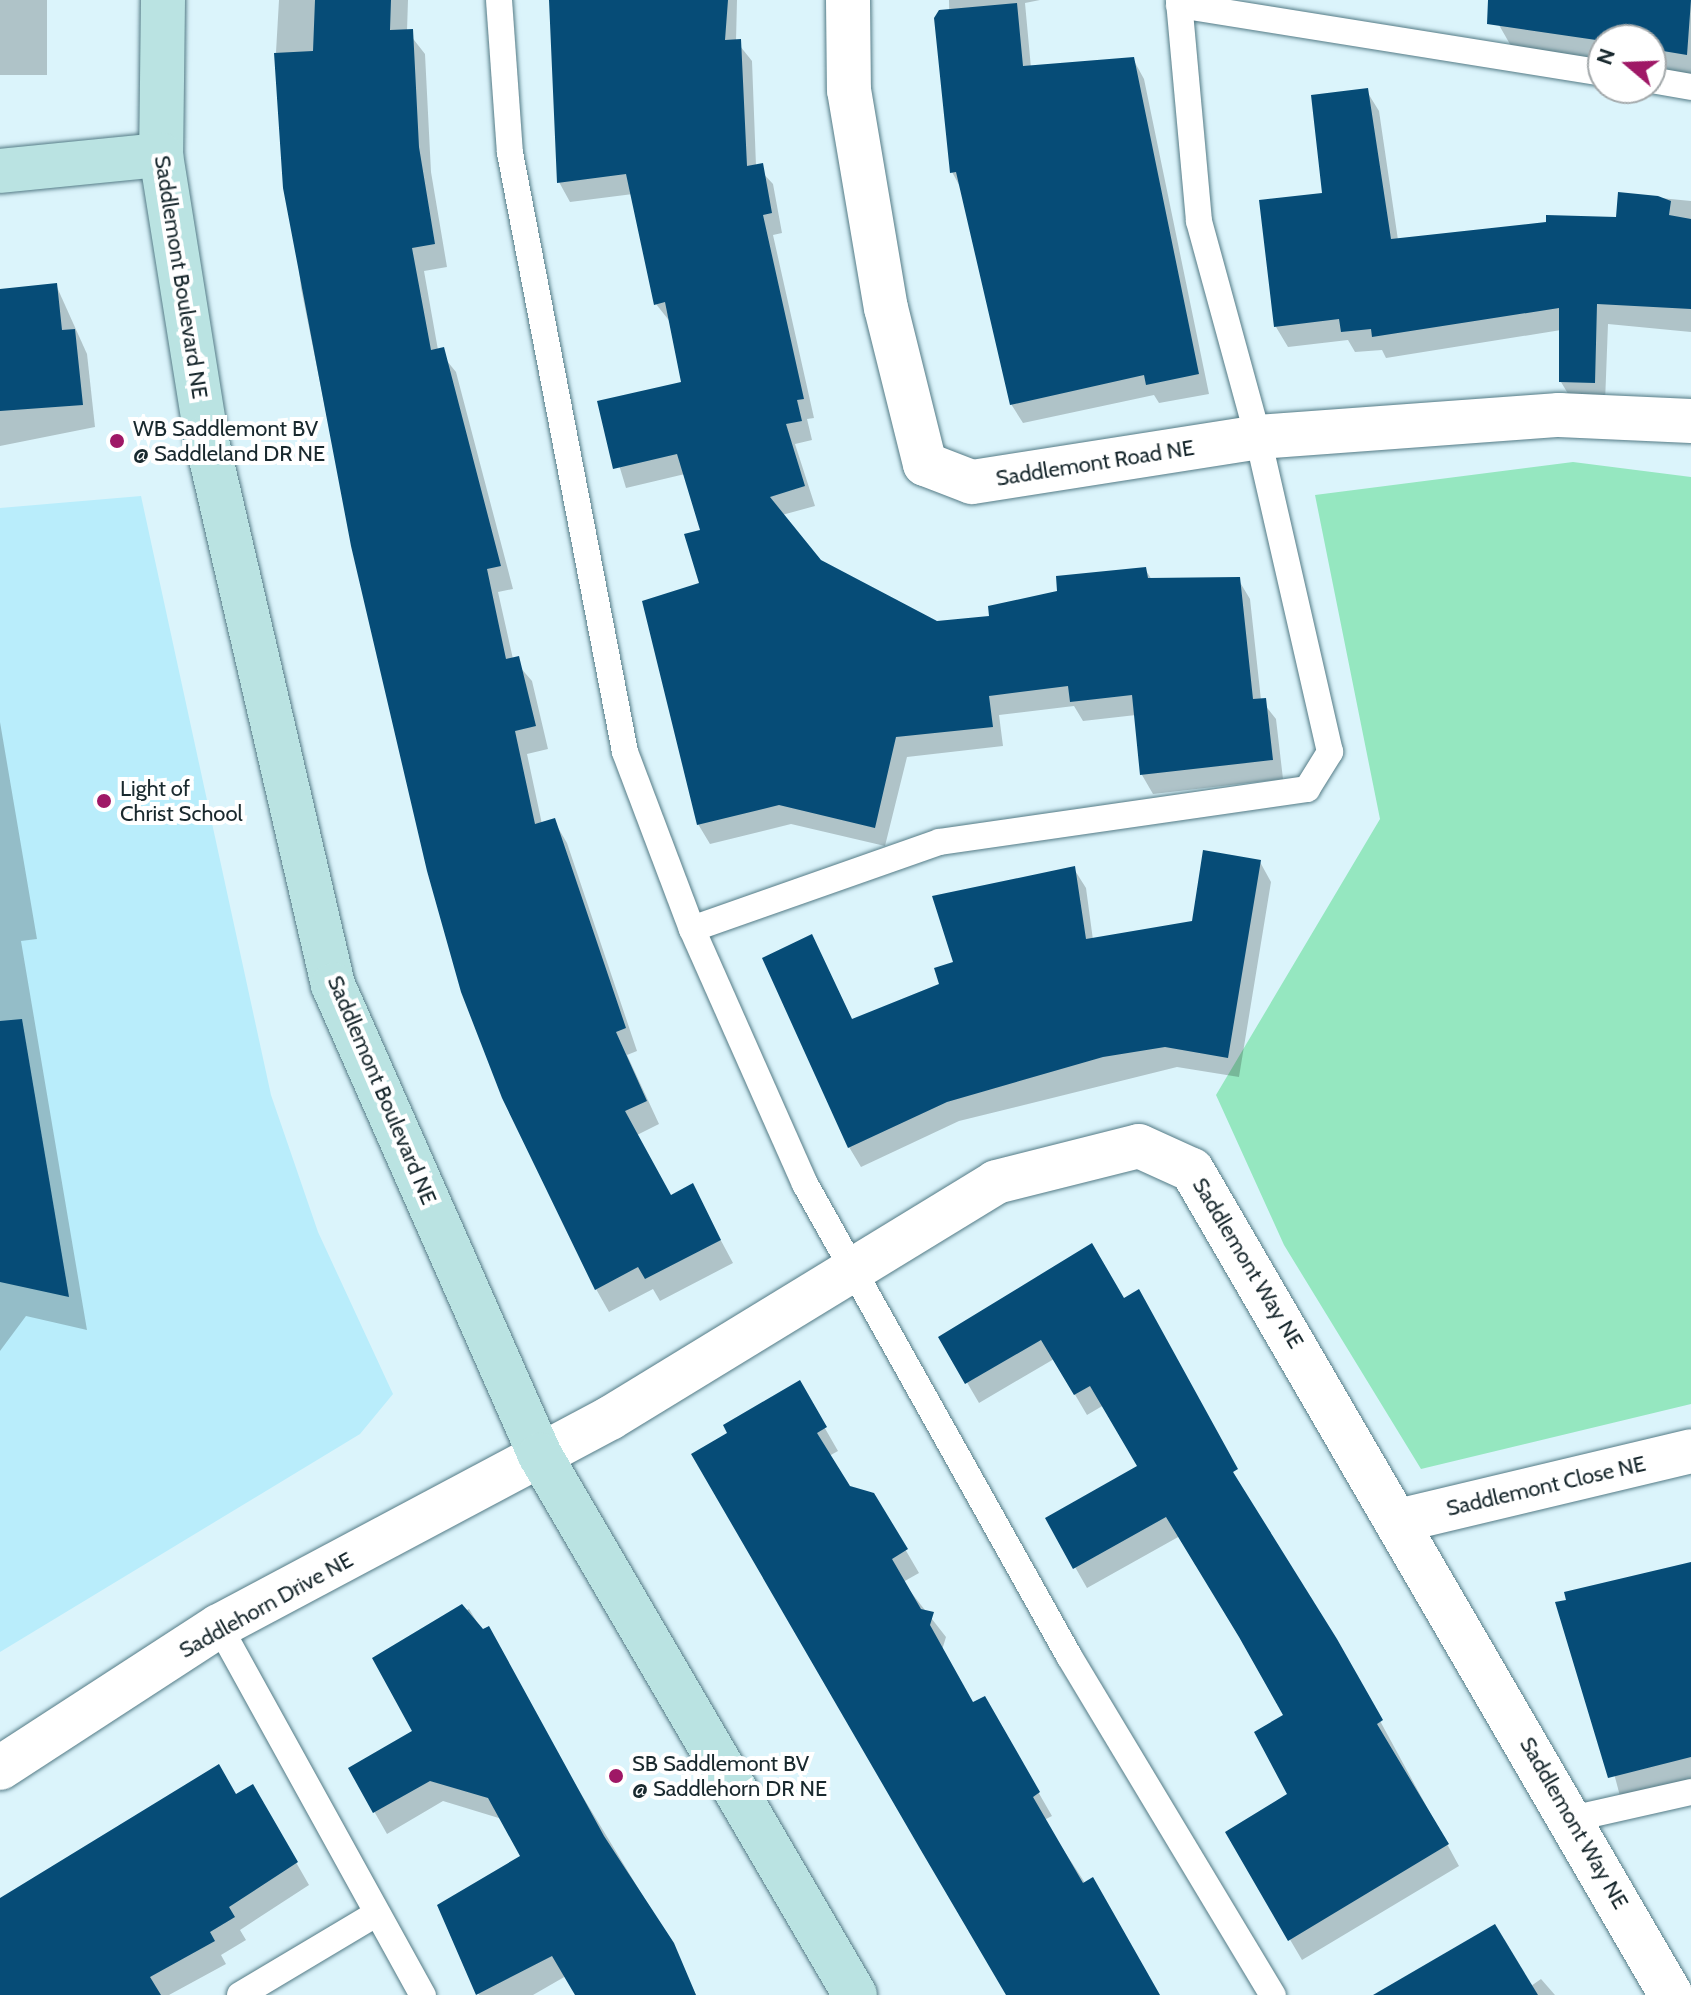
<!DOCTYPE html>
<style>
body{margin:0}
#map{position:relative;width:1691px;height:1995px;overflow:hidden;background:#dbf4fb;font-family:Cabin,sans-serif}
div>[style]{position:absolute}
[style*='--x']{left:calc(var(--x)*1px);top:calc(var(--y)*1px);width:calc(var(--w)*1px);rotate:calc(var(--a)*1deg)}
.built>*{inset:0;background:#b9edfb}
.green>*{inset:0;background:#95e7c0}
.shadow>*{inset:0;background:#0003;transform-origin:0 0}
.building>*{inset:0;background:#064c77}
.roads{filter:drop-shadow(0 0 2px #547b86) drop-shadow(0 0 2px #547b86)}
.lane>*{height:26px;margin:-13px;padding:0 13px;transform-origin:13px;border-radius:13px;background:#fff}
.street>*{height:44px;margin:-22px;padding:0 22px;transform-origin:22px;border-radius:22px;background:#fff}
.secondary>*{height:44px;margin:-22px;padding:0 22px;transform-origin:22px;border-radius:22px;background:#bae3e2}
.dots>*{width:22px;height:22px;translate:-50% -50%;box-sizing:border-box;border:4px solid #fff;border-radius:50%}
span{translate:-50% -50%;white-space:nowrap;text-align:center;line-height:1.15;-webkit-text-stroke:8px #fff;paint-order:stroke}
.street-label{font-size:22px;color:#19292e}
.poi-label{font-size:22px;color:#19292e}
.left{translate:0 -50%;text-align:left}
.north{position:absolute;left:1587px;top:24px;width:80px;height:80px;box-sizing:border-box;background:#fff;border:2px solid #a3a9ab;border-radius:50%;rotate:289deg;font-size:22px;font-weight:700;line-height:32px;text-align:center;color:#19292e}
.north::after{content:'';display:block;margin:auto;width:28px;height:36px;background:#9f1866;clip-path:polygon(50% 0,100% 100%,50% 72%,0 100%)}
</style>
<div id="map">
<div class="built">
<i style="clip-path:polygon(141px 496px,271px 1095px,318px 1232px,393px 1394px,360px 1434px,0 1652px,0 508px)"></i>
</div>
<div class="green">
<i style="clip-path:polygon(1573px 462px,1691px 477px,1691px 1404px,1421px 1469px,1284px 1245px,1216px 1095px,1380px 819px,1315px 495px)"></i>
</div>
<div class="shadow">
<i style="left:0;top:0;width:47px;height:75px"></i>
<i style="clip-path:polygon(279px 0,408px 0,407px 31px,425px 54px,431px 172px,447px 267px,424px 271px,438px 350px,456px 372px,513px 589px,498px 592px,513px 659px,532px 681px,548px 749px,527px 754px,542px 824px,554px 821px,567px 843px,637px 1051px,627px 1055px,659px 1124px,637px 1135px,671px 1197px,703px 1207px,733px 1263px,660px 1301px,653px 1289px,609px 1312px,596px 1289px,353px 546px,301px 288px,276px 52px)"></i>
<i style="clip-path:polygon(553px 0,737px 0,736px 41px,752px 61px,756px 166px,773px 184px,782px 233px,773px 235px,814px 418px,807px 419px,812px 440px,795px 444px,815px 506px,782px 515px,820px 562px,937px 623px,991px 618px,1145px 569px,1152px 580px,1238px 579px,1250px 599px,1261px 700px,1276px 719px,1283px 779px,1153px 794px,1142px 775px,1136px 715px,1083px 721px,1074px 706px,999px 715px,1003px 746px,907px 757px,885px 846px,791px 824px,710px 844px,698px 824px,702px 531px,685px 474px,626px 488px,600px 402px,684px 383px,671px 323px,656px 304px,633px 194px,570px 202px,559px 182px)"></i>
<i style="clip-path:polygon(949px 0,1040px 0,1025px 3px,1031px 68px,1133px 59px,1144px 79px,1209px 394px,1159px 403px,1154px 395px,1023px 423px,1011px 404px,963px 192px,952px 172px)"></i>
<i style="clip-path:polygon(1503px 0,1691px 0,1691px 74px,1651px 68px,1651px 40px,1603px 40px,1603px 60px,1511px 46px,1499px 25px)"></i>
<i style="clip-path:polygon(1366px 90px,1379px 111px,1398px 240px,1618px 219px,1620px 194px,1691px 201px,1691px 332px,1608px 324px,1605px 403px,1573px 402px,1561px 382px,1561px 330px,1386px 358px,1382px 350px,1355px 352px,1348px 340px,1288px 347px,1276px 327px)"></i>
<i style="clip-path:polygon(56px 285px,87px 354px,95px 427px,0 446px,0 291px)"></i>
<i style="clip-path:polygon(0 722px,37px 939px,21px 941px,87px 1330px,26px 1316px,0 1351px)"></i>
<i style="clip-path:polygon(1260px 862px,1271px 882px,1239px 1077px,1177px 1067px,959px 1121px,861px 1167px,849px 1147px,811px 937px,853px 1021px,942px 986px,956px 963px,1074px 869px,1086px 888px,1093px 940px,1193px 923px)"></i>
<i style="clip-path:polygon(1123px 1301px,1150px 1312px,1244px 1493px,1336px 1640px,1459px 1866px,1302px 1960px,1227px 1832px,1290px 1795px,1286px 1716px,1180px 1536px,1087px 1588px,1047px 1518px,1139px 1467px,1104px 1405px,1087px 1415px,1054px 1359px,979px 1403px,941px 1338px)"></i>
<i style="clip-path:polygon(799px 1383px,838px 1451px,829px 1456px,849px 1488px,873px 1494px,919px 1573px,903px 1582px,946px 1637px,942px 1650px,973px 1705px,984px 1698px,1052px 1816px,1044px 1820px,1158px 1995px,1009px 1995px,730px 1434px)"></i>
<i style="clip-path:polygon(1691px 1563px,1691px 1779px,1620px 1796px,1568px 1601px)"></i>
<i style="clip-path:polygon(469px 1609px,672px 1944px,696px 1995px,577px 1995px,566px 1976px,533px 1995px,479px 1995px,439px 1906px,523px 1857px,502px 1819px,443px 1801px,387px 1834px,350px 1769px,415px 1732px,375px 1658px)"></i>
<i style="clip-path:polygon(253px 1787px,309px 1885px,240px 1930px,246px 1940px,221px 1955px,226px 1964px,169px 1995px,0 1995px,0 1901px)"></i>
<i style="clip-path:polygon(1541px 1979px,1555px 1995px,1431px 1995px,1531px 1986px)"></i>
</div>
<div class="building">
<i style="clip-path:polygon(315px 0,391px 0,390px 30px,413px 29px,419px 147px,435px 244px,412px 248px,431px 350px,444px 347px,501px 566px,487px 569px,506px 659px,519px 656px,536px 726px,515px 731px,535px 824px,555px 818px,626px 1028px,616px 1032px,647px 1101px,625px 1111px,671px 1195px,693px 1183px,721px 1240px,645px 1279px,638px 1267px,595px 1290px,502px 1098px,461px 992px,427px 871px,351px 546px,283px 188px,274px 53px,313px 51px)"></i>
<i style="clip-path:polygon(549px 0,728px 0,725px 40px,741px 39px,747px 166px,763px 163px,772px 213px,763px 215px,804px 399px,797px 400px,802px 421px,786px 424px,805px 486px,770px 497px,821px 560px,937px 621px,989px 616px,988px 606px,1057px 591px,1056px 576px,1146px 567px,1148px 578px,1240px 577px,1253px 699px,1266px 698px,1273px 760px,1140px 775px,1132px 695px,1070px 702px,1068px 686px,989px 696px,993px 727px,896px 737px,875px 828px,779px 805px,697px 825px,642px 601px,699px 583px,684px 534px,700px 530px,677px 454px,613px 469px,597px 401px,681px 382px,665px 302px,654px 305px,626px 174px,557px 183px)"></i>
<i style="clip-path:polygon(1488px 0,1691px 0,1687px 55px,1651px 49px,1651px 40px,1603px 41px,1487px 24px)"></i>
<i style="clip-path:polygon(1017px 3px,1023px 66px,1134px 57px,1199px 374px,1146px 385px,1144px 375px,1010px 405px,956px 172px,950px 173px,934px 18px,939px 10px)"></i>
<i style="clip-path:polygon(1368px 88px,1391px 239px,1546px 222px,1546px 215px,1616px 217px,1618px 192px,1658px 196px,1671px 201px,1669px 215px,1691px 219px,1691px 309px,1597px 304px,1595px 383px,1559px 382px,1559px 308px,1372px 337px,1371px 329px,1341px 332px,1339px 319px,1274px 327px,1259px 200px,1322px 193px,1311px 95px)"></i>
<i style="clip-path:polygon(57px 283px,62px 330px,75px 329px,83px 405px,0 411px,0 289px)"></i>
<i style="clip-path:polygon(1203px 850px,1261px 860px,1228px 1058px,1165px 1047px,1103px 1057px,947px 1102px,848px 1148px,762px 958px,812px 934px,852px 1019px,939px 984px,934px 968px,953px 962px,932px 896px,1075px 866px,1086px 939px,1192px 921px)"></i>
<i style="clip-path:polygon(22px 1019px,69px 1297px,0 1282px,0 1021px)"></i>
<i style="clip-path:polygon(1092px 1243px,1124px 1298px,1139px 1289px,1238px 1469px,1233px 1472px,1337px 1639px,1383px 1720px,1377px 1724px,1449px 1844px,1288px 1941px,1225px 1832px,1287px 1794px,1254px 1732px,1283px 1715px,1239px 1637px,1166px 1517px,1073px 1569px,1045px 1518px,1137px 1466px,1090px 1386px,1074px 1395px,1041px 1340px,965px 1384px,938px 1337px)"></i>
<i style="clip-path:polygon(800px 1380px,827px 1427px,817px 1433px,850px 1486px,874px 1493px,908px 1549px,892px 1559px,921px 1609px,934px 1612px,930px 1625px,973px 1702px,985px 1696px,1040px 1792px,1033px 1797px,1083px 1883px,1093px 1877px,1160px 1995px,1006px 1995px,919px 1847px,691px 1454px,727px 1433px,723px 1425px)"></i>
<i style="clip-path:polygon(1691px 1562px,1691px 1757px,1608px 1778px,1555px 1602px,1566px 1600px,1564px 1592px)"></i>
<i style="clip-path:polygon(462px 1604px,483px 1629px,489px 1626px,604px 1836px,674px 1943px,696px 1995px,575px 1995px,552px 1956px,476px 1995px,437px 1905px,520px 1856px,488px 1798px,430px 1781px,373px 1813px,348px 1768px,412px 1731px,372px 1658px)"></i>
<i style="clip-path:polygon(219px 1764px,236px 1794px,253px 1784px,298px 1862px,229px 1907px,235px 1917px,210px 1932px,215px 1941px,150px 1977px,161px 1995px,0 1995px,0 1898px)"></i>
<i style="clip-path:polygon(1495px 1924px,1538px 1995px,1373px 1995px)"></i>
</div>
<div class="roads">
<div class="lane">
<i style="--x:499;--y:0;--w:153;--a:85.9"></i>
<i style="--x:510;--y:153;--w:610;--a:79.13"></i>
<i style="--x:625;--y:752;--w:189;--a:69.3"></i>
<i style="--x:692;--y:929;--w:279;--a:66.1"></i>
<i style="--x:805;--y:1184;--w:541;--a:60.78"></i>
<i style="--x:1069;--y:1656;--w:396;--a:59"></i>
<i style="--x:1179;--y:5;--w:429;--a:9.1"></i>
<i style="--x:1651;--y:80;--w:41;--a:9.9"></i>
<i style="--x:692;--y:929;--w:262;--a:-19.4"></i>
<i style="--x:939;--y:842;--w:372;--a:-8.2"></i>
<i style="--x:1307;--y:789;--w:44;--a:-58.1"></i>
<i style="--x:1330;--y:752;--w:323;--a:-102.9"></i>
<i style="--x:1258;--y:437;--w:224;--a:-105.3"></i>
<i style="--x:1199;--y:221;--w:222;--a:-95.2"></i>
<i style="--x:219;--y:1626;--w:422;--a:61.1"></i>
<i style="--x:1571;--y:1819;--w:123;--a:-12.7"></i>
<i style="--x:240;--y:1995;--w:156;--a:-30.8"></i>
</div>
<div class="street">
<i style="--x:848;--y:0;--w:90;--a:89.4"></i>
<i style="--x:849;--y:90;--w:221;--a:80.4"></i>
<i style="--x:886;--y:308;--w:161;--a:76"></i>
<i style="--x:925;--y:464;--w:50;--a:21"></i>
<i style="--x:972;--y:482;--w:290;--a:-8.9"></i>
<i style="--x:1258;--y:437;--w:302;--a:-4.2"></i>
<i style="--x:1559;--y:415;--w:132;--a:2.6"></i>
<i style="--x:1402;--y:1520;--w:297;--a:-13.4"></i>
<i style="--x:0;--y:1768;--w:261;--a:-33"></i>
<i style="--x:219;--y:1626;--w:443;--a:-28"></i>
<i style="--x:610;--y:1418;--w:452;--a:-31.4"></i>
<i style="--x:996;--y:1182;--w:147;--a:-14.1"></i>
<i style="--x:1139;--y:1146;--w:58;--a:24.4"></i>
<i style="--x:1192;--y:1170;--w:954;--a:59.86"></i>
</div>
<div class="secondary">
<i style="--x:163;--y:0;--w:155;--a:90.7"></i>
<i style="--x:161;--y:155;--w:286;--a:80.9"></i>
<i style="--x:206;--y:437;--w:563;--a:76.95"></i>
<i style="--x:333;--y:985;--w:514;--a:66.23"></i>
<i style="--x:540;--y:1455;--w:625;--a:59.74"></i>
<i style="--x:0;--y:171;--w:162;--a:-5.7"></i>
</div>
</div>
<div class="dots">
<i style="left:117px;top:441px;background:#9f1866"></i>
<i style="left:104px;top:801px;background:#9f1866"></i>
<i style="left:616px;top:1776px;background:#9f1866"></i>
</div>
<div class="street-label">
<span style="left:181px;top:277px;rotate:81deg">Saddlemont Boulevard NE</span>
<span style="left:1095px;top:463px;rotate:-9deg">Saddlemont Road NE</span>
<span style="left:382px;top:1090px;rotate:67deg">Saddlemont Boulevard NE</span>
<span style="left:1248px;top:1263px;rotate:59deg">Saddlemont Way NE</span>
<span style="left:1546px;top:1486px;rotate:-13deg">Saddlemont Close NE</span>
<span style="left:266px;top:1605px;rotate:-29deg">Saddlehorn Drive NE</span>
<span style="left:1574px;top:1823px;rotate:60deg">Saddlemont Way NE</span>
</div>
<div class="poi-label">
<span class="left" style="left:133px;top:441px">WB Saddlemont BV<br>@ Saddleland DR NE</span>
<span class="left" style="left:120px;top:801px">Light of<br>Christ School</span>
<span class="left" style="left:632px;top:1776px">SB Saddlemont BV<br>@ Saddlehorn DR NE</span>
</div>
<div class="north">N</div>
</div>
